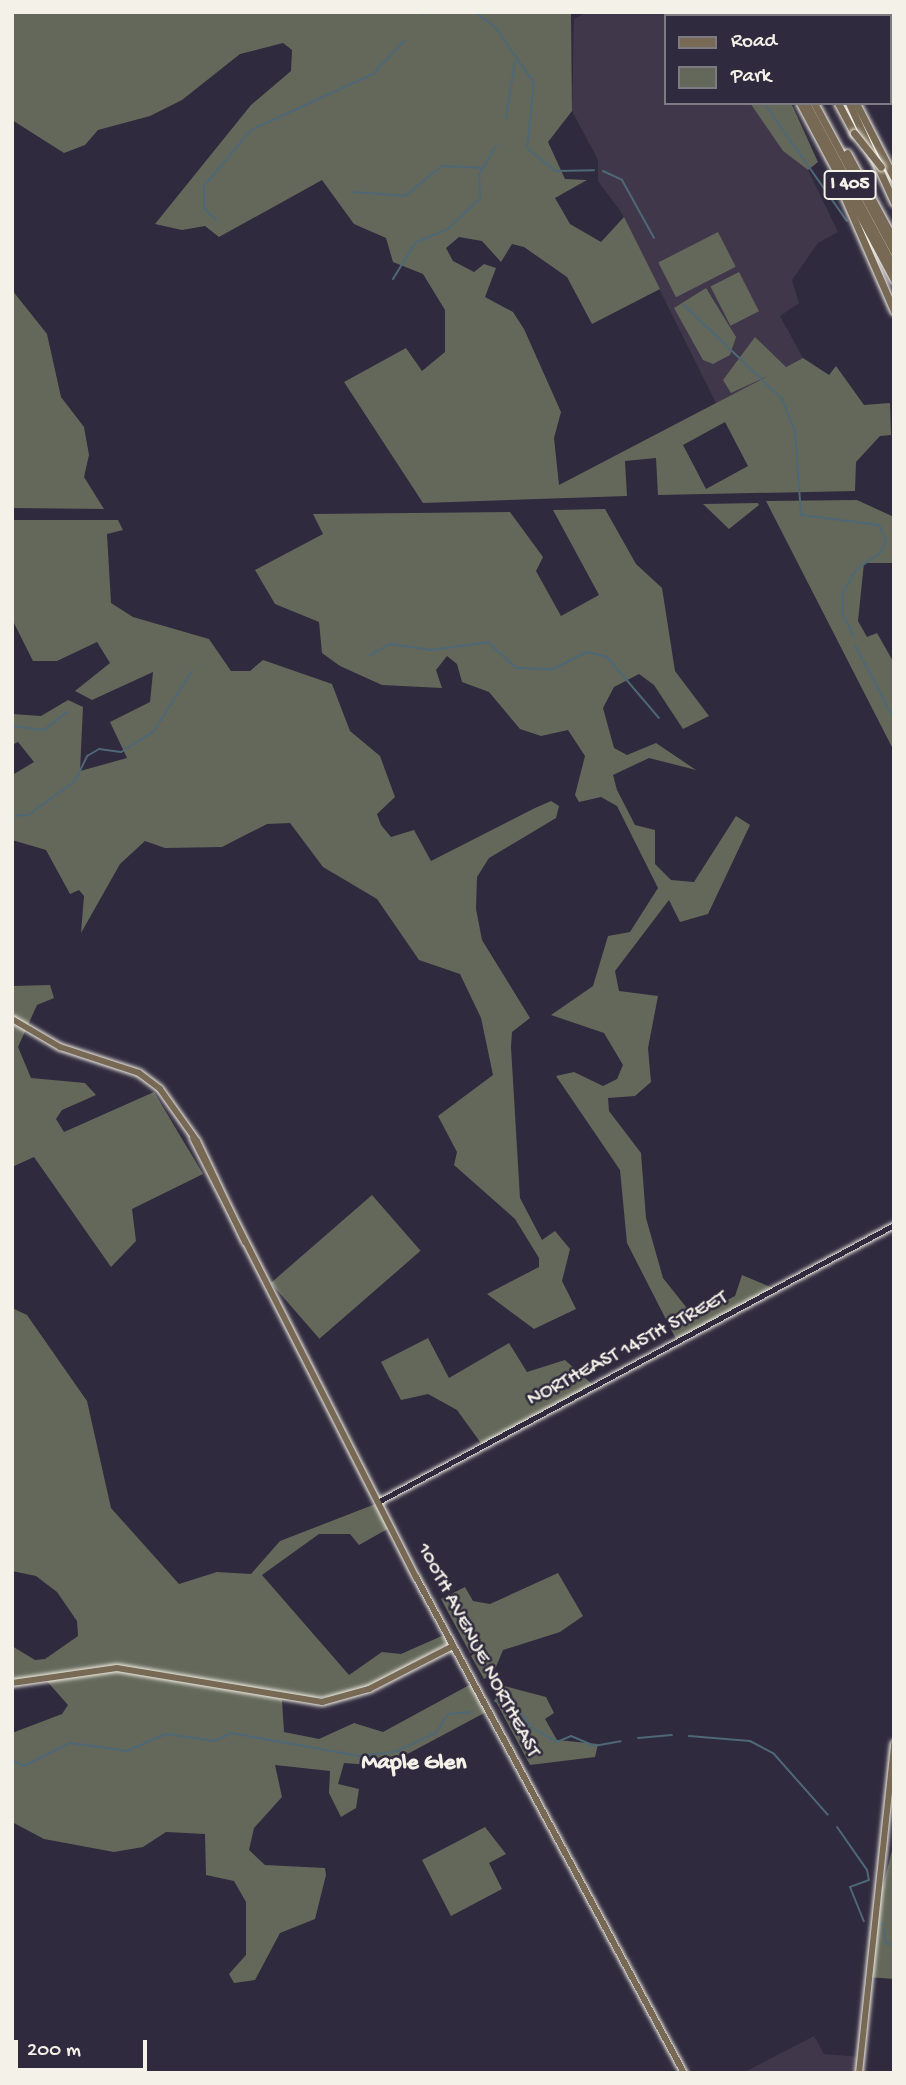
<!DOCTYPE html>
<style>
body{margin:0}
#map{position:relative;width:906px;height:2085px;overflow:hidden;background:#2f2a3d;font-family:"Gochi Hand",sans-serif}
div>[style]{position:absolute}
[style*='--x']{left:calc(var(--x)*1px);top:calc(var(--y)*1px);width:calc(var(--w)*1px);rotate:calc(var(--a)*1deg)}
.built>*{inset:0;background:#41374a}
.green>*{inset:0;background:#64685a;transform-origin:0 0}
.stream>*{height:2px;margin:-1px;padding:0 1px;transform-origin:1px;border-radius:1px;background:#4e6877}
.roads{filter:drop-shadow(0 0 2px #f4f1e8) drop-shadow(0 0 2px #f4f1e8)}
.minor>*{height:4.5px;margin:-2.25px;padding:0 2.25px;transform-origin:2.25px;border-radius:2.25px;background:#2f2a3d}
.major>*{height:6px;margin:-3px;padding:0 3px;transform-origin:3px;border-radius:3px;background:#776954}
.highway>*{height:7px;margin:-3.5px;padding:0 3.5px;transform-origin:3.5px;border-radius:3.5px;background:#776954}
.bridges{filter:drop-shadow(0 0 2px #f4f1e8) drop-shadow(0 0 2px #f4f1e8)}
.highway-bridge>*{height:7px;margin:-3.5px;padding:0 3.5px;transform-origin:3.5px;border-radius:3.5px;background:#776954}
span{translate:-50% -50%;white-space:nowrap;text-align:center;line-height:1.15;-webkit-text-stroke:5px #2f2a3d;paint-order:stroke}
.shield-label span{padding:2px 5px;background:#2f2a3d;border:2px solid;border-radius:5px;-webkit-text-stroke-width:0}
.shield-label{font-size:19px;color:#f4f1e8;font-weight:700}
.street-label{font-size:21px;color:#f4f1e8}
.neighbourhood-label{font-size:23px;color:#f4f1e8;font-weight:700}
.frame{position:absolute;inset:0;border:14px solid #f4f1e8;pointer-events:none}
.legend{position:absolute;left:664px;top:14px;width:228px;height:91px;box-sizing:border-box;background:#2f2a3d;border:2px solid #7e7a81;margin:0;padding:9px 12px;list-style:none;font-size:21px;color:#f4f1e8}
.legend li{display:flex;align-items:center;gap:14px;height:35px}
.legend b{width:35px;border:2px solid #7e7a81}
.scale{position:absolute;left:14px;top:2040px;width:133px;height:32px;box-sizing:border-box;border:4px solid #f4f1e8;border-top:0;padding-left:9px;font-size:21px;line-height:24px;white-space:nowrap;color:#f4f1e8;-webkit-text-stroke:5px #2f2a3d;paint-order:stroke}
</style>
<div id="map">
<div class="built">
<i style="clip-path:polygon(587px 12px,676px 12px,666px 16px,666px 103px,750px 103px,783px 151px,808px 170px,838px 232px,818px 243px,792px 280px,799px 303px,780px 316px,803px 358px,716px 403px,621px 212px,598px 181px,598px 160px,572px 111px,574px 19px)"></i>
<i style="clip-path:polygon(814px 2036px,824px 2054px,861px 2057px,859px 2073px,743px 2073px)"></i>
</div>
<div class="green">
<i style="clip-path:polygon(evenodd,12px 12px,571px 12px,572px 111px,548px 142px,565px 179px,587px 180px,555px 198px,570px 224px,601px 242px,624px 217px,660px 289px,592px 324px,567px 277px,524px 247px,512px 244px,501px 262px,482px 241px,459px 237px,446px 248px,453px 261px,474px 272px,484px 264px,496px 268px,485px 297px,513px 312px,524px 329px,561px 412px,554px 438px,559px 485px,768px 376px,731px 393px,723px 380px,755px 337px,786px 367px,803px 358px,829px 375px,836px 366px,864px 405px,890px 403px,891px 435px,880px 436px,856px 462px,855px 491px,658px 495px,656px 458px,625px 461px,627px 496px,423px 503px,344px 382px,406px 348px,422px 371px,445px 352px,445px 310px,423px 274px,393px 262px,386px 238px,354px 224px,322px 180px,219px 237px,205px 226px,182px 230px,155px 224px,251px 105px,291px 71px,292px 50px,283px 43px,240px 54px,182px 100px,150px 116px,98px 130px,85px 145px,64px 153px,12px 120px,12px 12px,725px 422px,748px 466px,706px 489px,683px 445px,725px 422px)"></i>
<i style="clip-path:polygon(750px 103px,791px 103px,818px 162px,808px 170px,783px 151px)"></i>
<i style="left:718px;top:232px;width:39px;height:67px;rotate:63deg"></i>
<i style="left:739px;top:272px;width:44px;height:32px;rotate:63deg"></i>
<i style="clip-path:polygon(706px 288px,736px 337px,730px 355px,713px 364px,703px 360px,674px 308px)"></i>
<i style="clip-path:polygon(12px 290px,47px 334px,61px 397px,84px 427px,89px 455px,84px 477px,104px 509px,12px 508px)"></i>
<i style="clip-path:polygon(857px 500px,894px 517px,894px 563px,864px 563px,858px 621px,867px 637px,877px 633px,894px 663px,894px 751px,766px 501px)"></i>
<i style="clip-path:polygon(703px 504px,758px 503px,759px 505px,729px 529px)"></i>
<i style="clip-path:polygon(605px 509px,636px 564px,662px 588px,675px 671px,709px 716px,683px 729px,654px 685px,639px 674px,614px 687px,603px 708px,614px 748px,627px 755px,656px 743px,696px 770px,649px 758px,613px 775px,617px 790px,635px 825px,655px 830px,655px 864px,671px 880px,694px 882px,736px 816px,750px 825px,708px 914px,680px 922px,669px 900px,615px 971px,619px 991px,658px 996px,648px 1048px,651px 1082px,635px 1096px,608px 1098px,609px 1111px,641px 1153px,646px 1218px,663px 1278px,694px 1317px,735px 1296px,742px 1275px,775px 1289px,677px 1341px,627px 1243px,620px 1170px,556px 1076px,574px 1072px,603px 1086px,617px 1079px,623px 1065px,604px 1033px,551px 1015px,593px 986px,608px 936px,630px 932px,658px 888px,617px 806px,601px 797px,579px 802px,575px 795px,585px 756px,568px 730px,541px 736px,520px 729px,489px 692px,462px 682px,457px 664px,447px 656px,436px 670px,442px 688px,382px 685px,340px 666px,322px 653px,319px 622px,275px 604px,255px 570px,323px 534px,313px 514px,510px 512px,543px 557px,536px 571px,561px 616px,599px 595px,553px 510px)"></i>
<i style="clip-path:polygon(12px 520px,118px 520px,123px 530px,107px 534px,111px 603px,133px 617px,209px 639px,231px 671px,250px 671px,263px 660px,332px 684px,350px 731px,380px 756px,395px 797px,377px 814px,381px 825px,391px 837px,414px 830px,431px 861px,535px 808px,551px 801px,559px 806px,556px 818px,489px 858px,477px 877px,476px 909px,482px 940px,530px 1018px,512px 1032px,511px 1047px,520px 1198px,542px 1240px,555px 1231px,570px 1249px,562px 1281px,576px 1309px,534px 1329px,487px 1294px,539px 1267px,539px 1258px,515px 1219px,454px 1165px,457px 1152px,438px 1116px,493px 1075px,481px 1018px,460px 974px,419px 960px,377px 899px,323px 867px,290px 823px,267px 824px,222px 847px,165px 848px,145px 841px,120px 864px,81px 933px,84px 896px,79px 890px,70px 894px,46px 850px,12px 840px,14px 774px,34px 762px,18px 742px,12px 745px,12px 714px,41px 716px,68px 700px,83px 707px,80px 771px,127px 758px,110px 722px,150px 702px,153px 672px,92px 700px,75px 691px,110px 663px,97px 642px,57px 661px,33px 661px,12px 619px)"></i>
<i style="clip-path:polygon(50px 985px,54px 998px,37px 1005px,18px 1047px,31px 1078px,85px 1083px,96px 1095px,62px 1110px,56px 1119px,64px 1132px,154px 1092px,203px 1174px,132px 1209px,136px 1241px,111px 1267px,34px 1157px,12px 1167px,12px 986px)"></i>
<i style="left:372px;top:1195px;width:74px;height:134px;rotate:49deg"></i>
<i style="clip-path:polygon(12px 1308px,27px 1315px,87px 1401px,111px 1508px,179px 1584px,217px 1572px,251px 1574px,280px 1541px,378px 1503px,391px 1527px,359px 1545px,350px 1534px,319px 1534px,262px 1575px,349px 1675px,382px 1652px,401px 1654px,444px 1635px,448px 1644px,353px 1695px,282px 1700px,284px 1732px,319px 1739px,354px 1723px,383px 1732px,473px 1683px,488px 1711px,385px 1766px,344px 1763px,338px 1784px,359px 1789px,356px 1808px,341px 1817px,329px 1793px,330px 1771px,275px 1765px,282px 1797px,254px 1828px,249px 1850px,265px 1865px,325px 1868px,326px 1875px,315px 1919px,280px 1933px,255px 1980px,234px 1983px,229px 1974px,246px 1955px,246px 1902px,234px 1881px,206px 1875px,205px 1834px,166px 1832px,143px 1847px,114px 1852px,44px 1839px,12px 1822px,12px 1733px,62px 1714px,68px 1705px,45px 1679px,12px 1684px,12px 1646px,35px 1660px,45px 1659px,78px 1636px,77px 1621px,57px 1592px,36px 1576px,12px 1571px)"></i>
<i style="clip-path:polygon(428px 1338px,449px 1378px,509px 1343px,527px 1372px,565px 1360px,594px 1386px,483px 1446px,457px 1410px,428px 1394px,401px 1400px,381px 1362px)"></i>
<i style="clip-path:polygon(558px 1573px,583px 1616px,560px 1632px,503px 1650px,493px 1674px,484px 1679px,471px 1656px,478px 1651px,470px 1653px,441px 1599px,465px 1587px,473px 1601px,490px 1604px)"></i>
<i style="clip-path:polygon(500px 1685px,546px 1697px,554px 1713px,545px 1719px,557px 1740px,598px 1744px,595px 1757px,530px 1765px,495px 1700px)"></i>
<i style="clip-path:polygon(485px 1827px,506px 1854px,489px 1863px,502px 1889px,451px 1916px,422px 1860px)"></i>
<i style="clip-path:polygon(894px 1843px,894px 1979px,868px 1977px,878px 1885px,883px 1886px)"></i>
</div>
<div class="stream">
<i style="--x:475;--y:12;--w:26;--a:37"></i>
<i style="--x:496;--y:28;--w:67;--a:55.4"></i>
<i style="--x:534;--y:83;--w:65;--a:96.1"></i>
<i style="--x:527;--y:148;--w:36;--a:39"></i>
<i style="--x:555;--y:171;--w:39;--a:-1"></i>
<i style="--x:707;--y:12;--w:5;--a:53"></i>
<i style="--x:423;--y:15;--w:3;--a:-90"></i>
<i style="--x:764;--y:103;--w:144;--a:54.9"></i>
<i style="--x:506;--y:118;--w:58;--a:-81"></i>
<i style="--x:603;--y:171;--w:21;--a:25"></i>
<i style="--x:622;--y:180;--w:66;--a:61.1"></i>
<i style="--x:353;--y:192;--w:52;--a:4.4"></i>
<i style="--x:405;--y:196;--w:48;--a:-39"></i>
<i style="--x:442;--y:166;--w:41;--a:2.8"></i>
<i style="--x:216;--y:220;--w:17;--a:-135"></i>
<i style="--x:204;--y:208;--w:22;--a:-90"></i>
<i style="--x:204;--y:186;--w:73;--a:-50"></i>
<i style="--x:251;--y:130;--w:134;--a:-24.7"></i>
<i style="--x:373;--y:74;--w:45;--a:-46.8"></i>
<i style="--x:393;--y:279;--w:42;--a:-58.6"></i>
<i style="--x:415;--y:243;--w:36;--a:-23"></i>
<i style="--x:448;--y:229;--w:45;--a:-44.1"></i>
<i style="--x:480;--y:198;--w:23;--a:-92"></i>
<i style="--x:479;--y:175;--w:34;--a:-60"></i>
<i style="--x:684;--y:305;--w:136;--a:43.8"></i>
<i style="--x:782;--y:399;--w:35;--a:68"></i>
<i style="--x:795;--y:431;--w:84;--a:85.9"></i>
<i style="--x:801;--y:515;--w:79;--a:7.3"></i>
<i style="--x:879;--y:525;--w:17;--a:66"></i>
<i style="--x:886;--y:541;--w:12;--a:114"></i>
<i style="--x:881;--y:552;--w:32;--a:144"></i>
<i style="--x:855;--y:571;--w:25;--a:119"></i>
<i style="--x:843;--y:593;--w:20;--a:93"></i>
<i style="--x:842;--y:613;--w:25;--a:63"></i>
<i style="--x:855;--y:645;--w:84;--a:62.2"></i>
<i style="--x:370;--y:655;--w:24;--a:-28"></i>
<i style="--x:391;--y:644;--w:40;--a:8.5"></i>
<i style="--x:431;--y:650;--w:58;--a:-8"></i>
<i style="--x:488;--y:642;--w:38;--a:43"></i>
<i style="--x:516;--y:668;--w:37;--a:2"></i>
<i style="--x:553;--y:669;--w:38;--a:-27"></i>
<i style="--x:587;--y:652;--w:21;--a:14"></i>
<i style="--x:607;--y:657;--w:80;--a:49.6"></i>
<i style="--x:12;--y:726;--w:32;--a:7"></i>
<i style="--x:44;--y:730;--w:29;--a:-38"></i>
<i style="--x:12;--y:816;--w:16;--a:-4"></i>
<i style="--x:28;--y:815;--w:58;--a:-35.9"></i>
<i style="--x:75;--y:781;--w:28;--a:-64"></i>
<i style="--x:87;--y:756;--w:14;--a:-30"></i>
<i style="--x:99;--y:749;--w:22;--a:8"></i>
<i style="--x:121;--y:752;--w:39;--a:-32"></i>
<i style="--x:154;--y:731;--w:71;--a:-57.7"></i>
<i style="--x:495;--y:1701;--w:22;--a:13"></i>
<i style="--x:516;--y:1706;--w:27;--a:54"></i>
<i style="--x:532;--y:1728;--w:29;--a:29"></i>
<i style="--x:557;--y:1742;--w:15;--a:-23"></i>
<i style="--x:571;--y:1736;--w:25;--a:23"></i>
<i style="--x:594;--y:1746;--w:27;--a:-10"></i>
<i style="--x:689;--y:1736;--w:61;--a:4.7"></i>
<i style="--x:750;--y:1741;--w:27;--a:28"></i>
<i style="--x:774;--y:1754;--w:81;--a:48.5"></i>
<i style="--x:638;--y:1738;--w:34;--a:-5"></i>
<i style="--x:12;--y:1760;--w:13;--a:27"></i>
<i style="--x:24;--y:1766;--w:51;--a:-26.6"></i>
<i style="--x:70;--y:1743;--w:58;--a:8"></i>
<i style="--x:127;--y:1751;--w:43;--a:-23.6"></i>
<i style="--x:166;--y:1734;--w:49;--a:8.1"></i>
<i style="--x:215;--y:1741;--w:18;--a:-27"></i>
<i style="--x:231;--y:1733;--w:130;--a:10.2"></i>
<i style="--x:359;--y:1756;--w:38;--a:-7"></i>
<i style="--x:397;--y:1751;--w:43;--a:-24.8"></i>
<i style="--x:436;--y:1733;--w:22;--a:-58"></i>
<i style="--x:448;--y:1714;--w:24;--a:-5"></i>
<i style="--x:837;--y:1827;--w:52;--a:55.1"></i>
<i style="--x:867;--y:1870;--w:10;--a:79"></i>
<i style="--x:869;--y:1880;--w:20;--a:160"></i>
<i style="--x:850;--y:1887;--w:37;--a:68"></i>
<i style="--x:882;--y:1922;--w:21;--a:79"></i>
<i style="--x:886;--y:1943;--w:8;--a:14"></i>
</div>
<div class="roads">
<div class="minor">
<i style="--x:378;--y:1502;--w:586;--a:-28.23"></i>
</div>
<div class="major">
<i style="--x:12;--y:1019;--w:56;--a:30.3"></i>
<i style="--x:60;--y:1047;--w:83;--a:18.2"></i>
<i style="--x:139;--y:1073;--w:26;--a:37"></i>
<i style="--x:160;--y:1089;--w:64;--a:54.6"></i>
<i style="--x:197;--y:1141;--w:112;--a:64.6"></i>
<i style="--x:193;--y:1138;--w:492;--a:63.1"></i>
<i style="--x:416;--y:1577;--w:564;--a:61.62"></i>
<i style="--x:12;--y:1683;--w:106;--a:-8.1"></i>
<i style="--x:117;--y:1668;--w:208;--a:9.4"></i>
<i style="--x:322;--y:1702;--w:49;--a:-15.5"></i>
<i style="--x:369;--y:1689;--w:94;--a:-27.1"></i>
<i style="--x:859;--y:2073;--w:331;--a:-83.9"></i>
</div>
<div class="highway">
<i style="--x:750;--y:12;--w:4;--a:63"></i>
<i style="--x:758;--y:12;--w:4;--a:63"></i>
<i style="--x:766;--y:12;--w:4;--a:63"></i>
<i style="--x:788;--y:12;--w:4;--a:63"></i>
<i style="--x:796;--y:12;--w:4;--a:63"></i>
<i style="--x:804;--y:12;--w:4;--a:63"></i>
<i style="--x:800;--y:103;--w:200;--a:62"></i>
<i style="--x:806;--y:103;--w:186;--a:61.8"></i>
<i style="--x:814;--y:103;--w:169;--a:61.8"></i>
<i style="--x:838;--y:103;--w:34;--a:62"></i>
<i style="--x:849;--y:103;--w:109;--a:65.6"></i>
<i style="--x:856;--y:103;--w:84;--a:63.1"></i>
<i style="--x:847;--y:153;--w:99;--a:61.6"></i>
<i style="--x:844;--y:196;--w:125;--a:66.5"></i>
</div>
</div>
<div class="bridges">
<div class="highway-bridge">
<i style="--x:854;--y:133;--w:43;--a:51.5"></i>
</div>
</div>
<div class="shield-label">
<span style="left:850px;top:185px">I 405</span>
</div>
<div class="street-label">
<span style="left:628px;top:1350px;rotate:-28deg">NORTHEAST 145TH STREET</span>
<span style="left:477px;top:1651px;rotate:62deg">100TH AVENUE NORTHEAST</span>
</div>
<div class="neighbourhood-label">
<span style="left:414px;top:1764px">Maple Glen</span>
</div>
<div class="frame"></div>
<ul class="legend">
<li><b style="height:9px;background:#776954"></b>Road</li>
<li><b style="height:19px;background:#64685a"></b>Park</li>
</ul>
<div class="scale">200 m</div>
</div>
